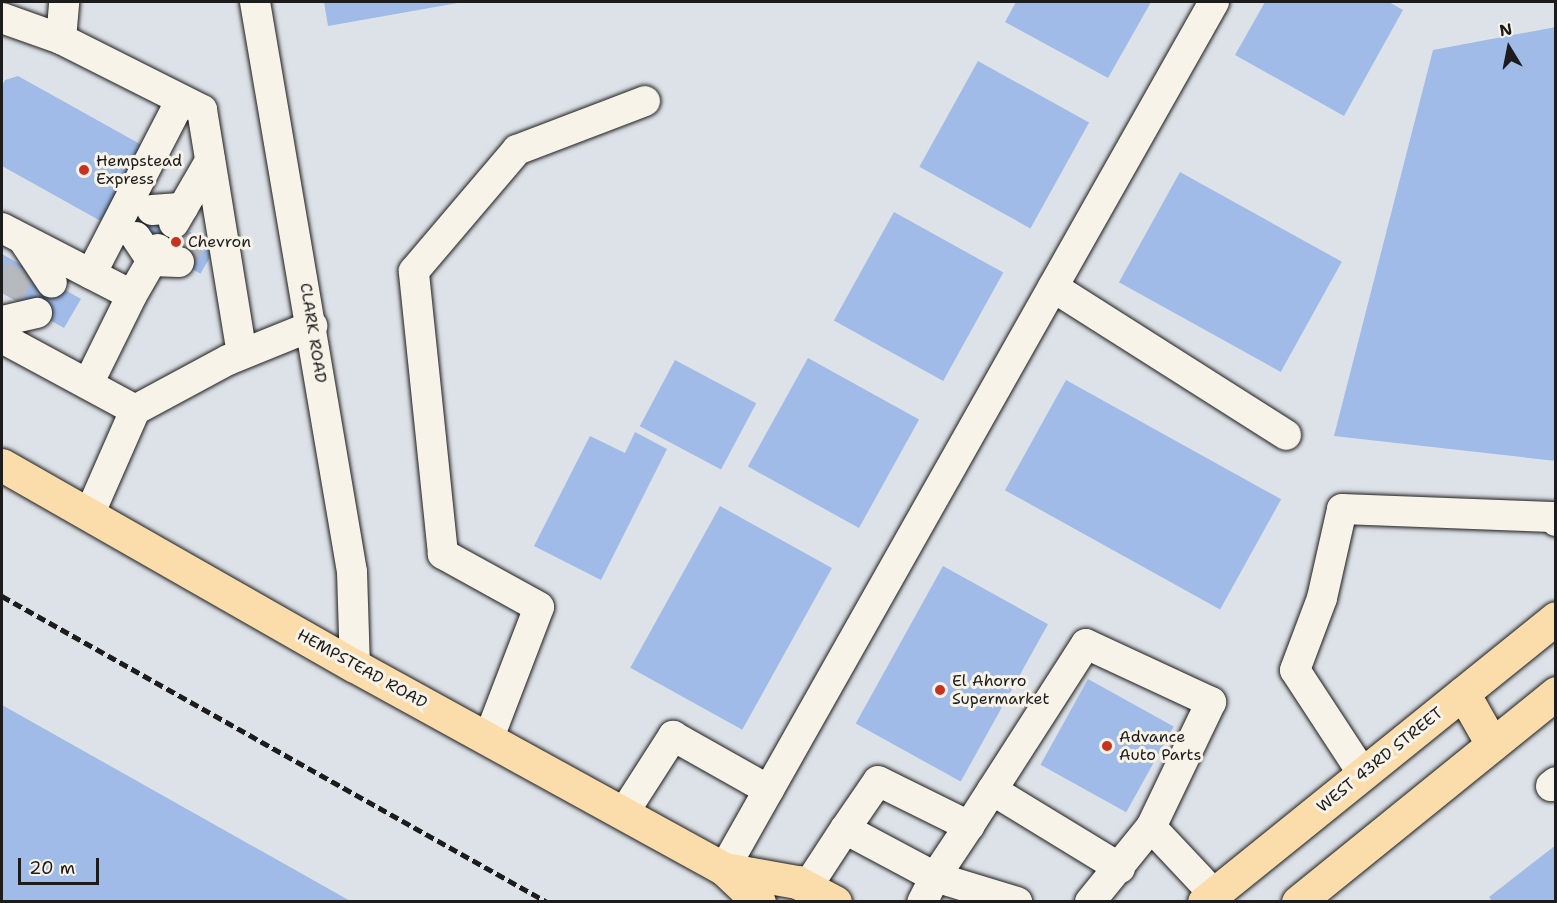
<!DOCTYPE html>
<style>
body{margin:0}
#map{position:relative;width:1557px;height:903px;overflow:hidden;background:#dde2e8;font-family:"Shantell Sans",sans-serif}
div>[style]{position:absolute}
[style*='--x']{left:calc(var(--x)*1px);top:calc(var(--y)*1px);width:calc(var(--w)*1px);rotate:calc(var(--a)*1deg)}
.building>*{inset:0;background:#a0bbe7;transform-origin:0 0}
.minor-tunnel>*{height:30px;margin-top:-15px;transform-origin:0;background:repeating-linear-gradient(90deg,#b6babf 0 30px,transparent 0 45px)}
.roads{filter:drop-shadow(0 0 2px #1c1c1c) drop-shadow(0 0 2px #1c1c1c)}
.minor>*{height:30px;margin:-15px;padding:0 15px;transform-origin:15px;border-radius:15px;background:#f7f3e8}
.major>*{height:33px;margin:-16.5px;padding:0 16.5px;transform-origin:16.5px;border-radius:16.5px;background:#fbddab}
.rail>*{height:4.5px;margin-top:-2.25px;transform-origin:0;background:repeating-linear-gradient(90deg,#1c1c1c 0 9px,transparent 0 13.5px)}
.dots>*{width:16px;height:16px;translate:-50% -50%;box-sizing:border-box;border:3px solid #f7f3e8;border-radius:50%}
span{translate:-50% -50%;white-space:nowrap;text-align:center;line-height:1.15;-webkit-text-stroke:6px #f7f3e8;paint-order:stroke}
.poi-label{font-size:16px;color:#1c1c1c}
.left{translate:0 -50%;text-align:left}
.street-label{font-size:16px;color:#1c1c1c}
.frame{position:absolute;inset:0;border:3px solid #1c1c1c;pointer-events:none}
.north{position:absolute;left:1479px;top:18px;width:60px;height:60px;-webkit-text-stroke:4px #f7f3e8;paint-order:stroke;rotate:350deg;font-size:16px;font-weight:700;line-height:24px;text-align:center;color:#1c1c1c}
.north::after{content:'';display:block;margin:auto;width:21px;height:27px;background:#1c1c1c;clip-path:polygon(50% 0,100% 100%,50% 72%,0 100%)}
.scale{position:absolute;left:18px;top:858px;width:81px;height:27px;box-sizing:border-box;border:3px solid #1c1c1c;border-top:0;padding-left:8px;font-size:18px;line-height:21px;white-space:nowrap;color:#1c1c1c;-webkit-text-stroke:4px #f7f3e8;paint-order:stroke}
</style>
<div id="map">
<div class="building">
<i style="clip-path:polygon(324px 2px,458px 2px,458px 3px,328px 26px)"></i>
<i style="clip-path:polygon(1016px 2px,1151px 2px,1108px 78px,1005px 22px)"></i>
<i style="clip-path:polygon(1265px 2px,1389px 2px,1403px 10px,1344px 116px,1235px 55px)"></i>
<i style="clip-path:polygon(1556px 27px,1556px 461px,1334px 436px,1433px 50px)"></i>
<i style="left:978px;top:61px;width:127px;height:121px;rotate:29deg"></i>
<i style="clip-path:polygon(18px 76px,140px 144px,144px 157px,106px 224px,2px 166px,2px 86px,5px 80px)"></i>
<i style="left:1180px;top:172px;width:185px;height:126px;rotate:29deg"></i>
<i style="left:138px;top:202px;width:90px;height:31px;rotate:30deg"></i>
<i style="left:894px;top:212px;width:125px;height:124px;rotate:29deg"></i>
<i style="clip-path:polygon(2px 254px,81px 299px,64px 328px,2px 293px)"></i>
<i style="left:808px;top:358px;width:127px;height:124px;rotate:29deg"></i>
<i style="left:675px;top:360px;width:92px;height:75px;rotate:28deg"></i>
<i style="left:1066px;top:380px;width:246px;height:126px;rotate:29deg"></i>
<i style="clip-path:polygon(635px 432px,667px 449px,601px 580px,534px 546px,590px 436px,625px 453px)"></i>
<i style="left:720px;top:506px;width:128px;height:185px;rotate:29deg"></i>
<i style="left:943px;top:566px;width:120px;height:180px;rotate:29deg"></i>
<i style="left:1088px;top:679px;width:98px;height:98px;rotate:29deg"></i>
<i style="clip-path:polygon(2px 705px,352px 902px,2px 902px)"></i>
<i style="clip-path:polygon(1556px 845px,1556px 902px,1493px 902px,1489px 897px)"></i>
</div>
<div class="minor-tunnel">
<i style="--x:179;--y:262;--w:32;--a:-62"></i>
<i style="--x:7;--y:296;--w:33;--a:-61"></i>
</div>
<div class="roads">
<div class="minor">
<i style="--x:255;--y:2;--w:578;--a:80.34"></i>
<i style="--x:352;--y:572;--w:94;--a:88.2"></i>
<i style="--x:2;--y:18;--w:63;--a:19.6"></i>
<i style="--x:61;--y:39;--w:158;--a:26.7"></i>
<i style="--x:202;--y:110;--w:246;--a:80.7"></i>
<i style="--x:61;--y:39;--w:37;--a:-85"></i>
<i style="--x:152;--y:210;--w:31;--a:-4"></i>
<i style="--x:174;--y:223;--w:72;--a:-59.9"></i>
<i style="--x:2;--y:228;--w:146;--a:27.3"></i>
<i style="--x:132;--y:295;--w:39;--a:-60"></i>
<i style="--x:152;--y:261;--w:29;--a:-124"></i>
<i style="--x:24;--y:241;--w:50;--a:56.3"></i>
<i style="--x:158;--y:249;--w:13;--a:117"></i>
<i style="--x:152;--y:261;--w:27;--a:2"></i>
<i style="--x:91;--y:274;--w:196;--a:-62.7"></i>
<i style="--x:1053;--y:287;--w:276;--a:32.4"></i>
<i style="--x:2;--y:321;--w:36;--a:-13"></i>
<i style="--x:2;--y:338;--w:151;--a:28.4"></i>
<i style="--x:88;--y:384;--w:99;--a:-63.7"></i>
<i style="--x:89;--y:515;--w:115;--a:-66.3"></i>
<i style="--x:135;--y:410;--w:106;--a:-28.3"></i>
<i style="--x:228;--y:360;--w:91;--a:-22"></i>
<i style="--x:488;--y:740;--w:142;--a:-69"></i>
<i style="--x:539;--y:607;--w:110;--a:-151.1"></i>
<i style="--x:443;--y:554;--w:284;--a:-95.9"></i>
<i style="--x:414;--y:271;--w:159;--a:-49.6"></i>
<i style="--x:517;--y:150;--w:137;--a:-20.9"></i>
<i style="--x:1363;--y:774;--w:124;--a:-123.2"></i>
<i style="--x:1295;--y:670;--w:77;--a:-69.4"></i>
<i style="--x:1322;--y:598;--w:91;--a:-77.3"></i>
<i style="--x:1342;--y:509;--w:210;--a:2.2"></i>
<i style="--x:1552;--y:517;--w:6;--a:45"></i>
<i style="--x:1551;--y:786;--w:6;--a:-39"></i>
<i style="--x:992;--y:790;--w:150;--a:31.4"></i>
<i style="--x:623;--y:814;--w:93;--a:-57.3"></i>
<i style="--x:673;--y:736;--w:110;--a:29.4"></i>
<i style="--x:969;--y:826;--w:61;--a:123.7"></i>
<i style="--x:935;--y:877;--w:86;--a:17"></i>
<i style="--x:845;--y:829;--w:58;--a:-55.5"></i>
<i style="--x:878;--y:781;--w:102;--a:26.3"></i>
<i style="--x:969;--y:826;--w:216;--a:-57.3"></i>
<i style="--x:1086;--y:644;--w:138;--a:24.9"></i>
<i style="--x:1211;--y:702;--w:139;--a:115.6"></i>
<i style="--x:1151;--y:827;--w:92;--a:46.8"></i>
<i style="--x:724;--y:869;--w:996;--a:-60.53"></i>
<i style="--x:807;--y:887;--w:69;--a:-56.8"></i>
<i style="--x:845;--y:829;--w:102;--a:28.1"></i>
<i style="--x:935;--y:877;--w:28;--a:117"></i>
<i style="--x:1090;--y:902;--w:97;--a:-50.9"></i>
</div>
<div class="major">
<i style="--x:2;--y:465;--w:406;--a:29.7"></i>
<i style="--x:355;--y:666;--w:421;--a:28.8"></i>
<i style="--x:724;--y:869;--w:48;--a:43.3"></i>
<i style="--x:1463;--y:693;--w:59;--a:60.4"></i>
<i style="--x:724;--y:869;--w:74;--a:10.1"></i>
<i style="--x:797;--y:882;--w:43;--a:27.8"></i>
<i style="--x:1204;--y:902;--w:452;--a:-38.9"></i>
<i style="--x:1298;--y:902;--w:332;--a:-39"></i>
</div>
</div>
<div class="rail">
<i style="--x:2;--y:596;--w:625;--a:29.31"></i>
</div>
<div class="dots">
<i style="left:84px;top:170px;background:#c8321e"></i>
<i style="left:176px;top:242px;background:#c8321e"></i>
<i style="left:940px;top:690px;background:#c8321e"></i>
<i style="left:1107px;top:746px;background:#c8321e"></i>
</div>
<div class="poi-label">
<span class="left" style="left:96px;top:170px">Hempstead<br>Express</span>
<span class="left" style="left:188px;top:242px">Chevron</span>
<span class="left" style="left:952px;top:690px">El Ahorro<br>Supermarket</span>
<span class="left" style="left:1119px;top:746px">Advance<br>Auto Parts</span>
</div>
<div class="street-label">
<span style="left:313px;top:333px;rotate:81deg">CLARK ROAD</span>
<span style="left:362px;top:669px;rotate:29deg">HEMPSTEAD ROAD</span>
<span style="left:1380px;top:760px;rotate:-39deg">WEST 43RD STREET</span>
</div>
<div class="frame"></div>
<div class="north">N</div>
<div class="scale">20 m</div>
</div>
